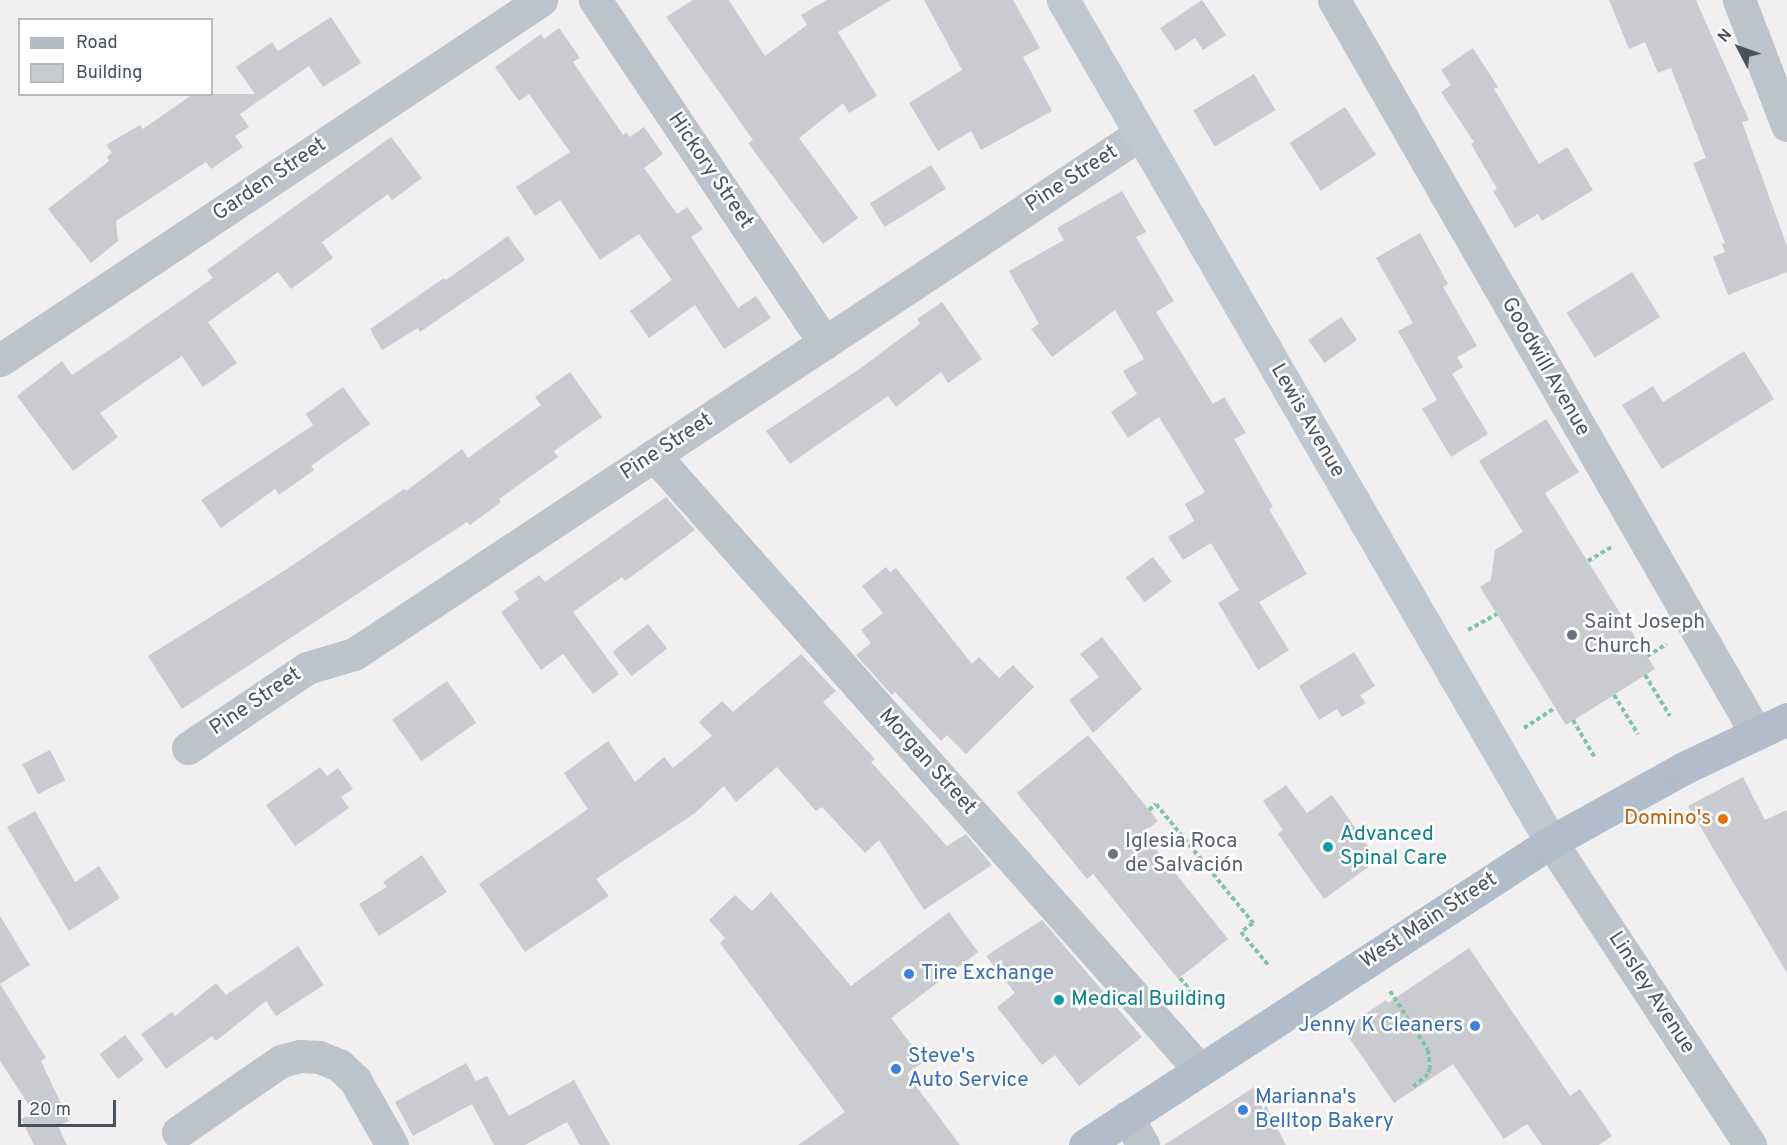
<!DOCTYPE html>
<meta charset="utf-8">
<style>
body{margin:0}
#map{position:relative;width:1787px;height:1145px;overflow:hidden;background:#f1efef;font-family:Overpass,sans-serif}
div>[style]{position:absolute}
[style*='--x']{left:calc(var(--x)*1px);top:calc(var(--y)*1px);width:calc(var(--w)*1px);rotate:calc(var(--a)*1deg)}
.building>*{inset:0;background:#c9cbd1;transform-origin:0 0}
.path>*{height:4px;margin-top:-2px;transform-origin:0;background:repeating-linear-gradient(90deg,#7dc6a5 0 4.5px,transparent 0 7.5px)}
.minor>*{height:33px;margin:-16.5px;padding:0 16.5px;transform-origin:16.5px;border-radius:16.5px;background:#bcc3cb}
.tertiary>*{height:33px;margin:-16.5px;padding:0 16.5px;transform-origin:16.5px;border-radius:16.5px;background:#bcc3cb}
.secondary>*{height:33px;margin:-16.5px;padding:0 16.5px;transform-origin:16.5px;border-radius:16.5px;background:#bfc7d1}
.primary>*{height:33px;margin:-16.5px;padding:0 16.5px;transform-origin:16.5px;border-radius:16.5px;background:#b1bdcb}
.dots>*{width:16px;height:16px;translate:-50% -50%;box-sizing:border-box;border:3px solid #fff;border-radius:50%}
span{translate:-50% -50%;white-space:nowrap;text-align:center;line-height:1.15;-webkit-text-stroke:5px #fff;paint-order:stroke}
.street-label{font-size:21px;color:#49515b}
.worship-label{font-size:21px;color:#5b616d}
.left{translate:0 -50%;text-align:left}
.food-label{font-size:21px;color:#c56008}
.right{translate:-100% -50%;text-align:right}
.culture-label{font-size:21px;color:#0d838f}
.shop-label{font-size:21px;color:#366cbe}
.legend{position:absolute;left:18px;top:18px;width:195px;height:78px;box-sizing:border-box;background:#fff;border:2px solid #b6b9bd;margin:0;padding:8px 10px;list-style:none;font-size:18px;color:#49515b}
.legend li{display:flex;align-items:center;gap:12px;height:30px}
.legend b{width:30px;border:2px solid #b6b9bd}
.north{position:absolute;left:1709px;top:18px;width:60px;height:60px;-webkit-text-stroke:4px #fff;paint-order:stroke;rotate:311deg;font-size:16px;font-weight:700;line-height:24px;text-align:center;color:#49515b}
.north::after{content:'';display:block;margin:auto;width:21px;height:27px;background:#49515b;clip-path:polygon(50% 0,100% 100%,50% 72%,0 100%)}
.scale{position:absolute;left:18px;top:1100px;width:98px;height:27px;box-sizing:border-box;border:3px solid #49515b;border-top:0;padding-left:8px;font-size:18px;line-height:21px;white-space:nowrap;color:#49515b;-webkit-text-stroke:4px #fff;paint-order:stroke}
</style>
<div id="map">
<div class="building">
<i style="clip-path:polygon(693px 0,729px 0,765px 56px,807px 25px,801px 15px,827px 0,891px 0,838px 32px,877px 96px,849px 113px,843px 103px,799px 138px,858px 218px,823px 244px,748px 143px,753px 140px,666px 17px)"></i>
<i style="clip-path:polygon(924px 0,1013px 0,1040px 48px,1023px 57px,1052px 111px,981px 150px,971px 131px,938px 151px,909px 103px,962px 70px)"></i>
<i style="clip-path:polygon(1202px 0,1226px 35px,1203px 50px,1195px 38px,1176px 51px,1160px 28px)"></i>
<i style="clip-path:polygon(1609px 0,1696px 0,1749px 120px,1742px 122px,1787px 246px,1787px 272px,1728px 295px,1713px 257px,1725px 252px,1722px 244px,1725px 243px,1693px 163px,1706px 158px,1671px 68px,1658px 73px,1645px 42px,1629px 49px)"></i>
<i style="clip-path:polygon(331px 17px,361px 63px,323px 87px,309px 66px,240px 114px,249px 127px,235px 136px,243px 147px,211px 169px,206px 162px,116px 221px,118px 241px,91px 263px,48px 209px,109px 161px,107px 157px,112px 153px,106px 145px,140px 125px,143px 129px,193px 94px,255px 94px,236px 67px,272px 42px,278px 51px)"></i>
<i style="clip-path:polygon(559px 28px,580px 58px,573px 62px,623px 135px,626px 132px,630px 137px,644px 127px,663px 154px,644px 168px,677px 214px,687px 207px,703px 229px,691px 237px,738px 308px,756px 296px,771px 318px,724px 349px,695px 305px,649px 338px,630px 311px,672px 280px,639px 234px,600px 260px,560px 200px,535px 216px,516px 187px,570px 152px,529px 94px,519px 101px,495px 67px,541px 34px,544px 39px)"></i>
<i style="clip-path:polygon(1473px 48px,1498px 87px,1494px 89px,1539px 164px,1567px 147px,1593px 190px,1542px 221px,1538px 214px,1515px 228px,1493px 191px,1497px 189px,1471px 144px,1474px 142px,1441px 92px,1451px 85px,1441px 70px)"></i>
<i style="left:1254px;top:74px;width:42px;height:71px;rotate:59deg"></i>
<i style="left:1345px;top:107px;width:57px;height:66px;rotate:57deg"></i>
<i style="clip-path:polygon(391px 137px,422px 178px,392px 200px,388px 194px,322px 242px,333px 258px,291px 289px,278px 272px,208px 322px,237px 363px,203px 387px,182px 356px,100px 413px,118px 437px,73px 471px,17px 396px,62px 361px,72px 375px,127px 338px,213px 278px,207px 270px)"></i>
<i style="left:931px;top:165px;width:28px;height:72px;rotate:58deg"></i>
<i style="clip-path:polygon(1122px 191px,1146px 232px,1136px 237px,1174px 301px,1156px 312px,1213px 404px,1224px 397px,1246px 433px,1234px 439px,1273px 507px,1269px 509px,1307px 574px,1259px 602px,1289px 650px,1258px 670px,1218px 603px,1239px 590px,1211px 543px,1183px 560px,1168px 537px,1194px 521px,1185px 504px,1205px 492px,1159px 417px,1128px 438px,1111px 412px,1137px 394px,1123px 371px,1144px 359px,1115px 310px,1052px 357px,1031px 329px,1039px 324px,1009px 271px,1064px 240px,1057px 228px)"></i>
<i style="clip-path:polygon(1420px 233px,1448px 284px,1443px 287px,1477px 346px,1457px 357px,1463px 367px,1452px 374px,1488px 434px,1451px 457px,1422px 409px,1437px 400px,1398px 331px,1413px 323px,1376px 258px)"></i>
<i style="clip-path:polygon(508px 236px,525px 260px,420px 332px,418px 328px,382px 350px,370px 329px,444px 278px,446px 280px)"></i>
<i style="left:1632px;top:272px;width:53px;height:77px;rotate:58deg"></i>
<i style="clip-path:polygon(942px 302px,982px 359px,948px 383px,941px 372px,896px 407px,888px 396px,790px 464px,766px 431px,858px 370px,920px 324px,917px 319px)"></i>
<i style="left:1341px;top:317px;width:28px;height:40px;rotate:55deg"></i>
<i style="clip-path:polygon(1744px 351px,1774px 399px,1662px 469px,1622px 405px,1653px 386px,1663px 402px)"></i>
<i style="clip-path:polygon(570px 372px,602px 417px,554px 451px,558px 457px,499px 499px,501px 502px,470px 525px,467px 522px,182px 709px,148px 656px,287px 569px,404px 489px,406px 491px,462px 449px,468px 458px,541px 405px,535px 397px)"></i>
<i style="clip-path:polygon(343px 387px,370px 424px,311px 466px,314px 470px,279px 495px,275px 489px,221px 528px,201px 500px,313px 425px,306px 414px)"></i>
<i style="clip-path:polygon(1546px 419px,1579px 472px,1545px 493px,1655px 669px,1566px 725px,1480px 587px,1491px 580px,1495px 550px,1523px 532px,1479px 461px)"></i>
<i style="clip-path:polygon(666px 497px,695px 530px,625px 581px,622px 577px,573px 612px,619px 674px,593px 694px,563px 654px,541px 670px,501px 612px,519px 599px,514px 592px,539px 575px,545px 582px)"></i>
<i style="left:1153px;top:557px;width:31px;height:34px;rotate:53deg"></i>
<i style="clip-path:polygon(886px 567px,890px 572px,896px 568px,972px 664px,979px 657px,999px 678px,1013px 665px,1034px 687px,966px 754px,947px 735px,941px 741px,895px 692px,892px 695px,856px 655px,871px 643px,861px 630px,883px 613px,862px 586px)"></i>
<i style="left:648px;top:624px;width:31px;height:45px;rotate:52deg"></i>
<i style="clip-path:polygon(1102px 637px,1142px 689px,1093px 733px,1069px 700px,1099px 677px,1080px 654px)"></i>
<i style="clip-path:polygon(1354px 652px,1375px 686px,1360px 695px,1366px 703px,1342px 717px,1337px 709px,1319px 720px,1299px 686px)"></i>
<i style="clip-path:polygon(801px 654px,836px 691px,823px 702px,875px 759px,871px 762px,947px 846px,966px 834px,992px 865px,924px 910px,879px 840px,865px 853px,822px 807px,816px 811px,777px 767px,736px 802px,724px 786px,695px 813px,596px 879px,609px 896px,525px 952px,479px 884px,588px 809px,564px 773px,608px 741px,635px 782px,664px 757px,673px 768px,712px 736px,699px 722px,722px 701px,733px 712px)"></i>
<i style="left:447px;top:681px;width:51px;height:67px;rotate:55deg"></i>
<i style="clip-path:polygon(1088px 735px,1158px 821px,1143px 833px,1228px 939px,1178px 979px,1093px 874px,1087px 879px,1017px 793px)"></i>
<i style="left:50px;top:750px;width:34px;height:31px;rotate:63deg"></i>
<i style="clip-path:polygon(320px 767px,327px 776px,338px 768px,353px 789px,341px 797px,349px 808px,295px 846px,266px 805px)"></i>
<i style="clip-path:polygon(1743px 777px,1765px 820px,1787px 810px,1787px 973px,1688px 806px)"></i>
<i style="clip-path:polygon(1286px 785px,1307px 813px,1332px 795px,1378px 860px,1324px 899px,1278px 834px,1283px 830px,1263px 801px)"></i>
<i style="clip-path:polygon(35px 811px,75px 882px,99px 866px,120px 898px,69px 931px,7px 827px)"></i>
<i style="clip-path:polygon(422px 855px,447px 892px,379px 936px,359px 904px,387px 887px,383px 882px)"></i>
<i style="clip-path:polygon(771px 892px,851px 986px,949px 912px,978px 952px,891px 1018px,924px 1061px,907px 1074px,960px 1145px,798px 1145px,845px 1112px,720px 943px,725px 938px,709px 920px,735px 895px,752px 911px)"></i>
<i style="clip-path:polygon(0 916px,30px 965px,0 984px,46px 1058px,41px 1061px,69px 1121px,58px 1126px,67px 1145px,34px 1145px,21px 1119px,34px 1113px,0 1061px)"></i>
<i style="clip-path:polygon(1042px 920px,1142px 1037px,1079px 1086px,1055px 1055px,1042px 1065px,997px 1007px,1015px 993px,986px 956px)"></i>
<i style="clip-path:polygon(298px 946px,324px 985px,276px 1016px,266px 1001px,216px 1041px,212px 1036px,166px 1069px,141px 1034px,172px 1012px,175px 1016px,216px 983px,226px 995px)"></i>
<i style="clip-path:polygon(1469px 948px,1570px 1096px,1580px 1089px,1612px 1136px,1599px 1145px,1542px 1145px,1527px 1124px,1504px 1139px,1453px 1064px,1394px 1103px,1343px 1029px,1386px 1000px,1388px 1003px)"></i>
<i style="left:125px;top:1035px;width:31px;height:32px;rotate:53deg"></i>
<i style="clip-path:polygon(466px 1063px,476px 1081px,487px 1076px,509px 1116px,574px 1080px,610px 1145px,580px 1145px,567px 1122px,525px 1145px,494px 1145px,472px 1104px,413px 1136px,395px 1102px)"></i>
<i style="clip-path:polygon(1256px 1086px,1286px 1145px,1164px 1145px)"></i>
</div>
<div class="path">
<i style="--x:1588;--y:561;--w:27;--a:-31"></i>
<i style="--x:1468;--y:630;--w:33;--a:-29"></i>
<i style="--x:1647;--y:656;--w:23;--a:-31"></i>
<i style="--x:1645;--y:675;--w:48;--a:58.6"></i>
<i style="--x:1614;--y:695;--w:46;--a:58.4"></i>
<i style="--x:1573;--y:720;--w:44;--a:59.9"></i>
<i style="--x:1524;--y:728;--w:37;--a:-33"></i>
<i style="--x:1149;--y:810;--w:9;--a:-41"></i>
<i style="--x:1156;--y:804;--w:154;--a:50.8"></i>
<i style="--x:1253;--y:923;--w:15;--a:143"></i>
<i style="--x:1241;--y:932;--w:44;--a:50.5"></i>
<i style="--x:1180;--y:978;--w:38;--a:51"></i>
<i style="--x:1390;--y:991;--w:70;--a:57.2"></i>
<i style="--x:1428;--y:1050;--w:18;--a:84"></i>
<i style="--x:1430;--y:1068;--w:6;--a:108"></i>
<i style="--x:1428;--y:1074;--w:20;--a:139"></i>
</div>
<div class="minor">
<i style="--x:595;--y:0;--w:413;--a:56.2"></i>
<i style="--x:1334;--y:0;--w:846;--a:60.07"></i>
<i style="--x:1739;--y:0;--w:134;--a:69"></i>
<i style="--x:0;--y:360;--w:650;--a:-33.64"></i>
<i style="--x:654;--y:455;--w:821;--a:48.41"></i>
<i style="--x:188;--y:748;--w:143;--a:-33.9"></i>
<i style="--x:307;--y:668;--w:49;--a:-16.6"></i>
<i style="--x:354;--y:654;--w:942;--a:-33.49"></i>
<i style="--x:1127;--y:1117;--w:32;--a:60"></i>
<i style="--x:178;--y:1132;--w:125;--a:-34.6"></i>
<i style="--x:281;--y:1061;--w:20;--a:-15"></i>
<i style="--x:300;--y:1056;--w:19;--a:3"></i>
<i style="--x:319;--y:1057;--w:22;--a:22"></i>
<i style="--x:339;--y:1065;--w:22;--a:43"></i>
<i style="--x:355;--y:1080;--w:75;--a:60.4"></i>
</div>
<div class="tertiary">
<i style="--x:1551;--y:842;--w:363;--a:56.7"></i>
</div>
<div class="secondary">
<i style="--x:1063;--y:0;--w:973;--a:59.9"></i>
</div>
<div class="primary">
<i style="--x:1085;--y:1145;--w:556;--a:-33.03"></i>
<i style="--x:1551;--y:842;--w:152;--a:-29.1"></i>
<i style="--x:1684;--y:768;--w:114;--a:-25.4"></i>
</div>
<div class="dots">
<i style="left:1572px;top:635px;background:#6b7280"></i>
<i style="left:1723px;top:819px;background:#e8710a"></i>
<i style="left:1328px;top:847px;background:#0f9aa8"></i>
<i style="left:1113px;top:854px;background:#6b7280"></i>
<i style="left:909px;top:974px;background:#3f7fe0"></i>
<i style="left:1059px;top:1000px;background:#0f9aa8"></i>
<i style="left:1475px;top:1026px;background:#3f7fe0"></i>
<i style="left:896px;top:1069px;background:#3f7fe0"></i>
<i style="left:1243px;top:1110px;background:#3f7fe0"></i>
</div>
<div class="street-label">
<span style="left:710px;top:171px;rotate:56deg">Hickory Street</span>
<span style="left:1072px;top:179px;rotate:-33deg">Pine Street</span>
<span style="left:270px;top:180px;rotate:-34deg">Garden Street</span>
<span style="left:1545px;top:367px;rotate:60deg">Goodwill Avenue</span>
<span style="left:1307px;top:421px;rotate:60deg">Lewis Avenue</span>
<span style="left:667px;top:447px;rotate:-33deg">Pine Street</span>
<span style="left:256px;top:702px;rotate:-34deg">Pine Street</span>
<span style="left:927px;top:762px;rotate:48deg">Morgan Street</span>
<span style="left:1429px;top:921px;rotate:-33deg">West Main Street</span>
<span style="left:1651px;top:993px;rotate:57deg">Linsley Avenue</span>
</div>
<div class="worship-label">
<span class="left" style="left:1584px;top:635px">Saint Joseph<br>Church</span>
<span class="left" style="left:1125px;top:854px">Iglesia Roca<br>de Salvación</span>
</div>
<div class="food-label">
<span class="right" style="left:1711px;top:819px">Domino's</span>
</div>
<div class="culture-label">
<span class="left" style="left:1340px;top:847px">Advanced<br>Spinal Care</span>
<span class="left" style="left:1071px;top:1000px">Medical Building</span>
</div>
<div class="shop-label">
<span class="left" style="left:921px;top:974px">Tire Exchange</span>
<span class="right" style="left:1463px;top:1026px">Jenny K Cleaners</span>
<span class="left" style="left:908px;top:1069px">Steve's<br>Auto Service</span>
<span class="left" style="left:1255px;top:1110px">Marianna's<br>Belltop Bakery</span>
</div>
<ul class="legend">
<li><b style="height:8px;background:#b1bdcb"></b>Road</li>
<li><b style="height:16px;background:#c9cbd1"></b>Building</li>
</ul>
<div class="north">N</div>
<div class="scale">20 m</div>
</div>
